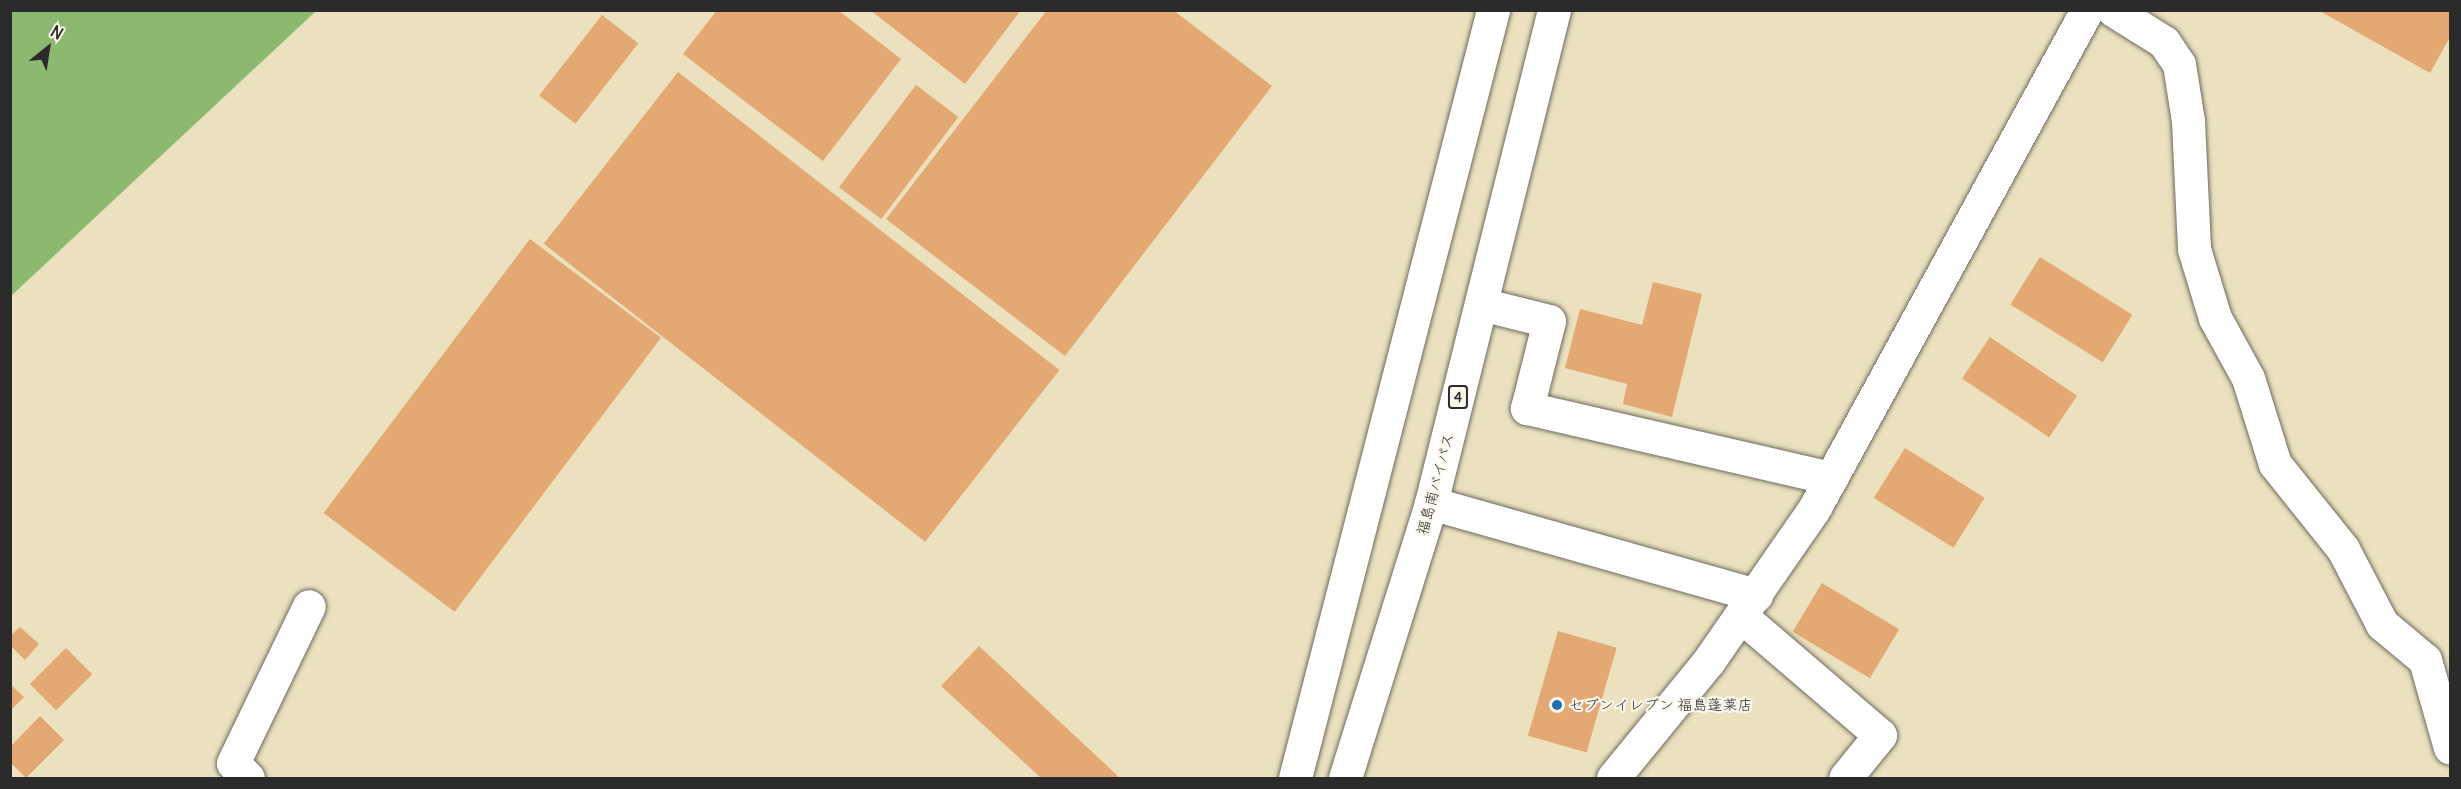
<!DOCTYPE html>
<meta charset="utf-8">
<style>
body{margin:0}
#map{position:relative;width:2461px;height:789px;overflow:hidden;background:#ebe1bf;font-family:Delius,"Klee One",sans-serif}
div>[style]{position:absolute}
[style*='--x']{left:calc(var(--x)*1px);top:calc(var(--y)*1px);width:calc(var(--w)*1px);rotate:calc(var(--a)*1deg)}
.forest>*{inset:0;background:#8cb870}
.building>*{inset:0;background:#e4a872;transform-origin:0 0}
.roads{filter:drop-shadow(0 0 2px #6e6b5f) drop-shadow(0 0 2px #6e6b5f)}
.minor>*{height:33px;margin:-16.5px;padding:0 16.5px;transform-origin:16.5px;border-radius:16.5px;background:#fff}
.highway>*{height:33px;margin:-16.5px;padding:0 16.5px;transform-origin:16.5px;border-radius:16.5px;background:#fff}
.dots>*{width:16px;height:16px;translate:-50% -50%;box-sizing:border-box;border:3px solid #fbf7ec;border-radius:50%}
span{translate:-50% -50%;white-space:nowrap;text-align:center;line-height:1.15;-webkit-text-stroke:4.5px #fbf7ec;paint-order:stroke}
.shield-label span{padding:2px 4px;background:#fbf7ec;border:2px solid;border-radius:4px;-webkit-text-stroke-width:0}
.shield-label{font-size:14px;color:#2b2b2b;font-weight:700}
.street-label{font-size:15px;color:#2b2b2b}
.poi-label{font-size:15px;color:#2b2b2b}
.left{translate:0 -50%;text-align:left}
.frame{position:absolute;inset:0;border:12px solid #2b2b2b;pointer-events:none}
.north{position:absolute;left:18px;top:18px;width:60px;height:60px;-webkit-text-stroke:4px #fbf7ec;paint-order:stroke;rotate:30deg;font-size:16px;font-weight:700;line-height:24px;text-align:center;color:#2b2b2b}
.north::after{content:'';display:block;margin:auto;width:21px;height:27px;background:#2b2b2b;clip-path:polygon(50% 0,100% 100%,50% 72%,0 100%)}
</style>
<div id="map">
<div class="forest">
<i style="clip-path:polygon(11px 10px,316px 10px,316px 11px,11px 296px)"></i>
</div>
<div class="building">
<i style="clip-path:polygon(717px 10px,838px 10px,901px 59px,823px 161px,683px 54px)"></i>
<i style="clip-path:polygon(870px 10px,1021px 10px,965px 84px)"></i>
<i style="clip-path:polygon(1047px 10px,1173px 10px,1272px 86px,1065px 356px,886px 219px)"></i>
<i style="clip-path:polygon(2318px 10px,2450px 10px,2450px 37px,2430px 73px)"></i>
<i style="left:602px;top:15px;width:46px;height:102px;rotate:38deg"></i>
<i style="left:678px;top:72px;width:484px;height:218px;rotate:38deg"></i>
<i style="left:916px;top:85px;width:53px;height:128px;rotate:37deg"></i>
<i style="left:530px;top:239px;width:164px;height:343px;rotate:37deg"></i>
<i style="left:2040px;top:257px;width:109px;height:56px;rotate:32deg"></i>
<i style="clip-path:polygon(1653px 282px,1702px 294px,1672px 417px,1623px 404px,1627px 384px,1565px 368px,1580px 309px,1642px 325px)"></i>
<i style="left:1990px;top:337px;width:105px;height:50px;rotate:34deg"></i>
<i style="left:1905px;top:448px;width:94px;height:59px;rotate:32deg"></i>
<i style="left:1822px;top:583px;width:90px;height:57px;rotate:31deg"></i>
<i style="clip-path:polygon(20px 627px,39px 644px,25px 660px,10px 645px,10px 636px)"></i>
<i style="left:1558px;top:631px;width:61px;height:109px;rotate:16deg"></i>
<i style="clip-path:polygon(979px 646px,1120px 778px,1041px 778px,941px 686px)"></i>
<i style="left:66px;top:648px;width:37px;height:51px;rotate:45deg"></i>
<i style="clip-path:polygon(10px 684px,24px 697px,10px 711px)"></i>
<i style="clip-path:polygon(40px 716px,64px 740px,26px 778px,10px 762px,10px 747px)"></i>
</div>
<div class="roads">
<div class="minor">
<i style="--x:2113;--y:10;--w:60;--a:32.1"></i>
<i style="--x:2164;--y:42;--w:27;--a:56"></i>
<i style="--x:2179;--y:64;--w:58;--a:81"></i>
<i style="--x:2188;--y:121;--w:128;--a:87.3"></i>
<i style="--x:2194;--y:249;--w:72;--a:73.1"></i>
<i style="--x:2215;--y:318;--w:68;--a:61.2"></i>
<i style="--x:2248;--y:378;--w:90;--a:72.6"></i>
<i style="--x:2275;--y:464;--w:109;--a:51.3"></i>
<i style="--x:2343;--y:549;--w:85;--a:62.5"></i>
<i style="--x:2382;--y:624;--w:56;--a:39.9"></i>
<i style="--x:2425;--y:660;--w:91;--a:74.1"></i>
<i style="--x:1481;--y:304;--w:70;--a:14"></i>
<i style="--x:1549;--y:321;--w:90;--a:104.2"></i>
<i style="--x:1527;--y:408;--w:312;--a:13"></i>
<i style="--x:1431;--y:503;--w:338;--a:15.8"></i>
<i style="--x:1741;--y:616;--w:183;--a:40.6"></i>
<i style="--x:1880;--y:735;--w:55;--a:129.1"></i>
<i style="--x:248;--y:778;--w:21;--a:-135"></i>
<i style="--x:233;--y:763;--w:174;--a:-64.2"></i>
<i style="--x:1613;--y:778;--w:150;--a:-50.7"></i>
<i style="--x:1708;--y:662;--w:186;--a:-55.3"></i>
<i style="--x:1814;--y:509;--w:569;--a:-61.32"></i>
</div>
<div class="highway">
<i style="--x:1295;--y:778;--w:793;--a:-75.54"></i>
<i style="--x:1345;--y:778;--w:288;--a:-72.6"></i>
<i style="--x:1431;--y:503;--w:508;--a:-75.99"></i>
</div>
</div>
<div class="dots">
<i style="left:1557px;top:705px;background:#1f6fb2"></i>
</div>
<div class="shield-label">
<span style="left:1458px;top:397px">4</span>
</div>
<div class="street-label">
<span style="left:1435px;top:484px;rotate:-75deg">福島南バイパス</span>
</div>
<div class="poi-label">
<span class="left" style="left:1569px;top:705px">セブンイレブン 福島蓬莱店</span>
</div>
<div class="frame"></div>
<div class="north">N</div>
</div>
